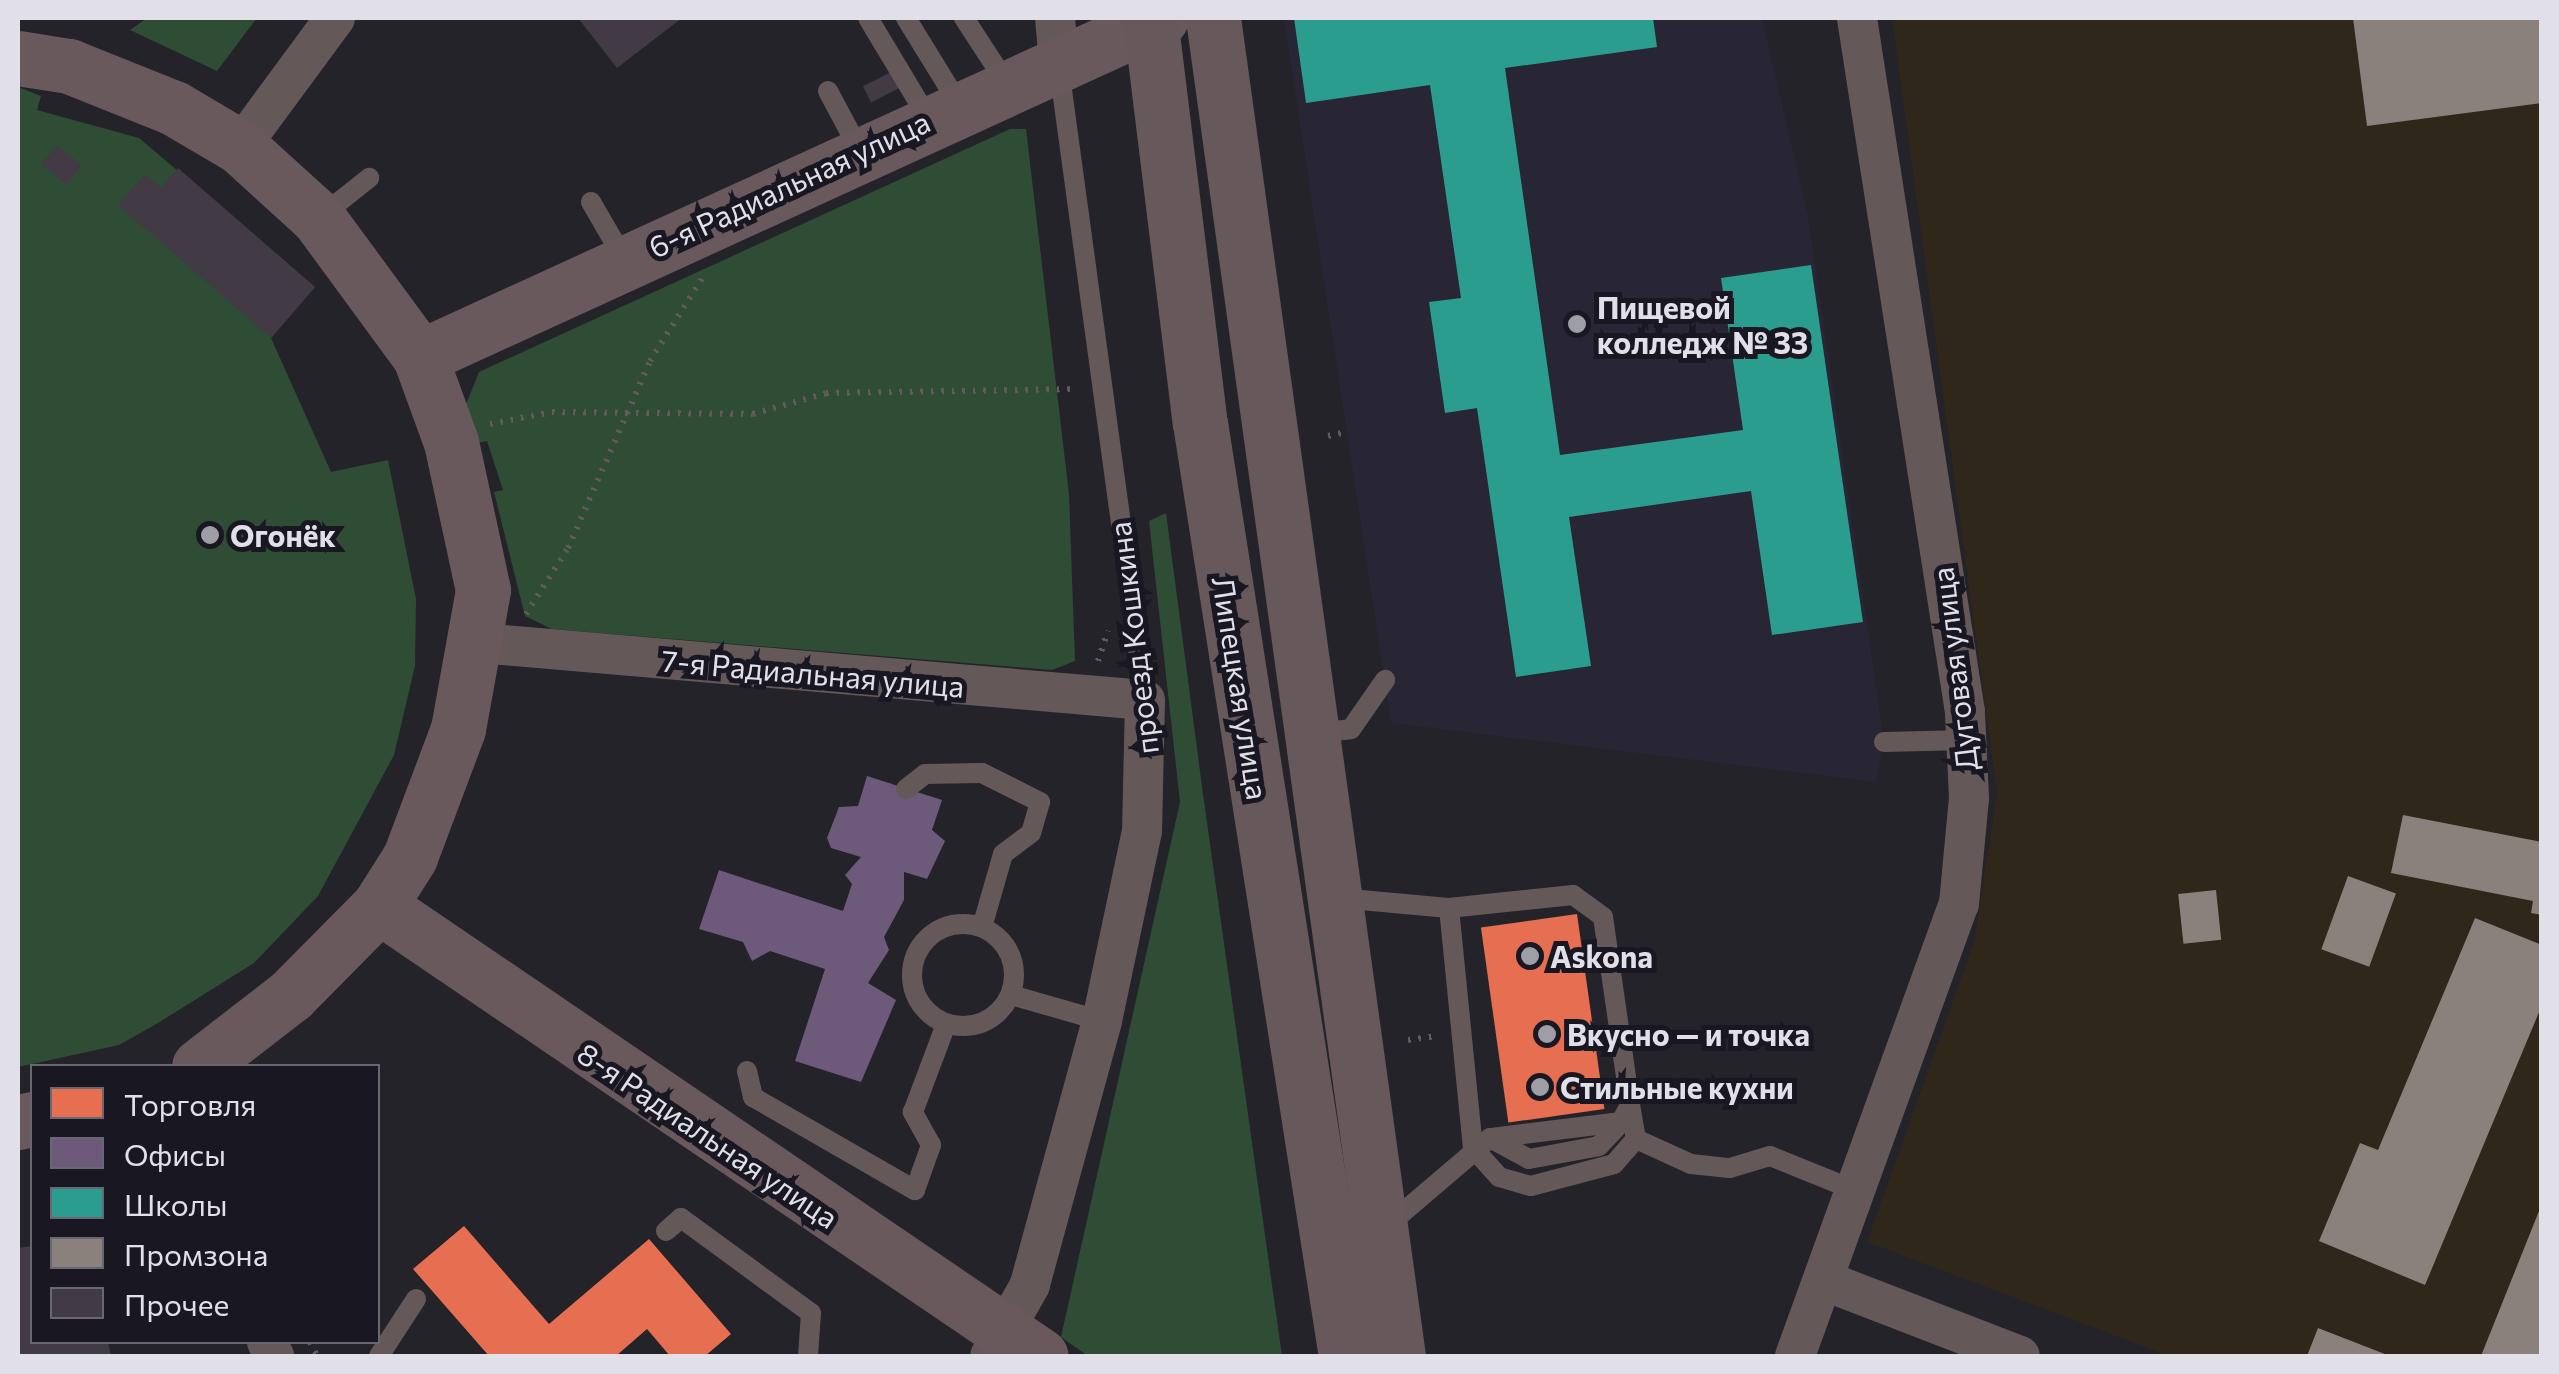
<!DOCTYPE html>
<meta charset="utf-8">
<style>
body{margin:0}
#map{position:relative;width:2559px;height:1374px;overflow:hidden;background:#232329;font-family:Commissioner,sans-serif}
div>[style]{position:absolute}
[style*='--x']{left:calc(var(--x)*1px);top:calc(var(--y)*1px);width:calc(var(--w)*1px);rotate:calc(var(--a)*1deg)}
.industrial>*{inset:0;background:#2e271a}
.education>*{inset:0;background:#282635}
.green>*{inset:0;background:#2f4d35}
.shops>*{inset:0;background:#e76f51;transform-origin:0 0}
.offices>*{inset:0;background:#6d597a}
.schools>*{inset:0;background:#2a9d8f}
.industry>*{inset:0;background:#8a817c;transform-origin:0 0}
.building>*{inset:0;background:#423a44;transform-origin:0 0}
.path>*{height:6px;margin-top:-3px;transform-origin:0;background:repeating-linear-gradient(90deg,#645a5d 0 2.5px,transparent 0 10.5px)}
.lane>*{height:20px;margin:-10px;padding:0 10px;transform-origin:10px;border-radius:10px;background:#655859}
.lane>.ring{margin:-10px;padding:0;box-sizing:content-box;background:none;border:20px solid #655859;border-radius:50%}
.street>*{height:40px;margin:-20px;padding:0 20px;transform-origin:20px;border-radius:20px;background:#655859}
.secondary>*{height:55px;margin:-27.5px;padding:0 27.5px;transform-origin:27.5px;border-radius:27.5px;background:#69595c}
.primary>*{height:55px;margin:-27.5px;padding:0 27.5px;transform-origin:27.5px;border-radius:27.5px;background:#66585b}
.dots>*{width:28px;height:28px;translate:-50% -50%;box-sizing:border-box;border:5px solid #181722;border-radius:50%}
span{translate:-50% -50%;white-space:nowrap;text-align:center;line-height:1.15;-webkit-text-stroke:10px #181722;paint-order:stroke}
.street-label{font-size:30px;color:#e1e0e9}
.poi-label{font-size:30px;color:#e1e0e9;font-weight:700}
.left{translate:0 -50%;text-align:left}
.frame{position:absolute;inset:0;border:20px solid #e1e0e9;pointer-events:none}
.legend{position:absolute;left:30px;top:1064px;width:350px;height:280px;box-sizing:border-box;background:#181722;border:2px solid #686772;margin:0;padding:12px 18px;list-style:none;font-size:30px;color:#e1e0e9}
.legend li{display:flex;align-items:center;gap:20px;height:50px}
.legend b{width:50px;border:2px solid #686772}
</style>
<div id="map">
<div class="industrial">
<i style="clip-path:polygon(1892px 18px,2541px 18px,2541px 1356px,2169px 1356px,1867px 1242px,1974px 942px,1997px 793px)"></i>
</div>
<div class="education">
<i style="clip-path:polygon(1284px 18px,1762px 18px,1808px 216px,1884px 742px,1876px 782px,1391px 723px)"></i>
</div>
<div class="green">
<i style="clip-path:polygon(147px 18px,257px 18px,217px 71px,130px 30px)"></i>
<i style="clip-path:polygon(18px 87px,41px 96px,37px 110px,139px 138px,315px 287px,271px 338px,331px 472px,388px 460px,416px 599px,415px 666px,394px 755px,318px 896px,254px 963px,158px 1023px,119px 1045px,18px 1067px)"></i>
<i style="clip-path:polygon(1010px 129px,1026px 129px,1069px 494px,1075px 661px,1052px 670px,552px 629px,525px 616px,494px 492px,503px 490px,487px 441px,473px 444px,463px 412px,479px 372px)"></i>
<i style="clip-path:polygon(1166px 513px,1203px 794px,1282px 1356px,1088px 1356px,1061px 1337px,1180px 802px,1149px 521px)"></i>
</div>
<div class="shops">
<i style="left:1577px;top:914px;width:197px;height:97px;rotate:82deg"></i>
<i style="clip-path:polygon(464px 1226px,549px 1324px,649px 1239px,731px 1334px,705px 1356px,670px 1356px,647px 1329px,616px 1356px,489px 1356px,413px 1269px)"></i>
</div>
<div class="offices">
<i style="clip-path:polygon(867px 776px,942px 800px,932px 830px,945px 841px,927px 879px,904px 872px,904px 900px,884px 937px,889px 950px,868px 983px,896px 1000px,861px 1082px,795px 1061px,825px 969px,770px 951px,752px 961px,743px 942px,699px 929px,719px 870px,843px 911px,852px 884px,845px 875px,861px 857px,831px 848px,827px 838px,839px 807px,858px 806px)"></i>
</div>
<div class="schools">
<i style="clip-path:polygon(1294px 18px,1653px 18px,1657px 47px,1505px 68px,1560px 455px,1743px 430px,1721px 278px,1811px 265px,1863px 622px,1772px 635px,1751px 491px,1569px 517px,1591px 666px,1516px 677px,1477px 408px,1445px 413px,1429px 302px,1461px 298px,1430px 85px,1306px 103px)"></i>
</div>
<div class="industry">
<i style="clip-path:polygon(2353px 18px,2542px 18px,2542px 103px,2367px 126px)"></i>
<i style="clip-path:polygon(2403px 815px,2542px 842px,2542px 915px,2531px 913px,2533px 901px,2391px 873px)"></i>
<i style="left:2348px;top:876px;width:51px;height:78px;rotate:20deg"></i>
<i style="left:2216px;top:890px;width:50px;height:38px;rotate:84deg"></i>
<i style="clip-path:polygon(2475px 918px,2542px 945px,2542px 1005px,2425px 1285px,2319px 1241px,2360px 1143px,2378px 1150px)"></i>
<i style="clip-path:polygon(2541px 1206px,2542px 1356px,2481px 1356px)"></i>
<i style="clip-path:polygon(2318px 1328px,2390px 1356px,2307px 1356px)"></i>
</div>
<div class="building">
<i style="clip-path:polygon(578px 18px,682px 18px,617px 68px)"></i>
<i style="left:895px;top:70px;width:18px;height:36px;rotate:63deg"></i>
<i style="left:57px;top:145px;width:32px;height:25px;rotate:39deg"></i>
<i style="clip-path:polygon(178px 168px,315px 287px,271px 338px,118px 205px,145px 174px,161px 188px)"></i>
<i style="clip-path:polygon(32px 1246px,32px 1342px,108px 1342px,111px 1356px,18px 1356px,18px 1248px)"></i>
</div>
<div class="path">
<i style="--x:490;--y:424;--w:63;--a:-11"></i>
<i style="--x:552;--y:412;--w:201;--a:0.6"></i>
<i style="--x:753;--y:414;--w:76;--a:-16"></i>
<i style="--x:826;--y:393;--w:252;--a:-0.9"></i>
<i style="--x:1328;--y:436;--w:19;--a:-12"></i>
<i style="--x:526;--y:614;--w:78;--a:-57.5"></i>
<i style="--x:568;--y:548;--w:204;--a:-66.3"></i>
<i style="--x:650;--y:361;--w:99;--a:-57.8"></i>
<i style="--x:1098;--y:661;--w:32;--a:-72"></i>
<i style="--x:1408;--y:1040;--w:29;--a:-8"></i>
<i style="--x:310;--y:1342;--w:16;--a:63"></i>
</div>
<div class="lane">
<i style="--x:868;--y:18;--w:117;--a:59"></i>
<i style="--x:906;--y:18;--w:101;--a:58.4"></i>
<i style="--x:964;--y:18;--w:79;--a:56.9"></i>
<i style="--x:1059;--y:68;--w:638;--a:82.25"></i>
<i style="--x:828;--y:91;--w:66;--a:61.9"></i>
<i style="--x:591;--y:202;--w:66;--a:59.9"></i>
<i style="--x:320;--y:217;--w:63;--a:-38.5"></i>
<i style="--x:1315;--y:733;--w:36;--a:-6"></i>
<i style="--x:1351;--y:729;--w:60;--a:-55.2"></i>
<i style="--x:1884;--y:742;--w:82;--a:-1.4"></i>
<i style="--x:906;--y:789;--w:24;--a:-38"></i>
<i style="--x:925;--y:774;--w:57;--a:-1"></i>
<i style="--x:982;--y:773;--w:65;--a:26.6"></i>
<i style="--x:1040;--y:802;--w:32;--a:106"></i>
<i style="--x:1031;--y:833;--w:35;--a:143"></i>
<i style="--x:1003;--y:854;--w:76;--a:106"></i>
<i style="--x:1339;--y:898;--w:110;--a:5.2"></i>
<i style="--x:1449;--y:908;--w:125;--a:-6"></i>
<i style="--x:1573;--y:895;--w:37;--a:36"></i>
<i style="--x:1603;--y:917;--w:190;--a:81.8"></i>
<i style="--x:1630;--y:1105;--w:19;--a:118"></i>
<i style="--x:1621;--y:1122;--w:132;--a:173"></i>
<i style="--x:1490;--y:1138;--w:135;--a:139.5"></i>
<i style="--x:1449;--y:908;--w:241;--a:84.3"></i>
<i style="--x:1473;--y:1148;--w:39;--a:48"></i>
<i style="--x:1499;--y:1177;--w:33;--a:16"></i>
<i style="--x:1531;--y:1186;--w:86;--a:-14.8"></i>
<i style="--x:1614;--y:1164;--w:33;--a:-49"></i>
<i style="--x:1636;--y:1139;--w:35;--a:-100"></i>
<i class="ring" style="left:912px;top:924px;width:82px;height:82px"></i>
<i style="--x:1011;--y:995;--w:95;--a:15.9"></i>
<i style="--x:747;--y:1071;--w:27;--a:77"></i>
<i style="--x:753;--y:1097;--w:187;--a:29.9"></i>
<i style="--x:915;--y:1190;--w:48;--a:-70.4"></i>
<i style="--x:931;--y:1145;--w:38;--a:-119"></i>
<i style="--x:913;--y:1112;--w:94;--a:-69.4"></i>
<i style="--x:1490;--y:1138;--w:44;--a:28.3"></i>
<i style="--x:1529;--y:1159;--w:71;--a:-10.5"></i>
<i style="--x:1599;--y:1146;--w:33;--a:-47"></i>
<i style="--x:1636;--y:1139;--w:60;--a:24.4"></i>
<i style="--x:1691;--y:1164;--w:39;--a:6"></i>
<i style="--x:1730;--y:1168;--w:42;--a:-16.7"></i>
<i style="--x:1770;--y:1156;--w:91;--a:22"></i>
<i style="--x:666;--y:1231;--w:20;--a:-41"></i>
<i style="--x:681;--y:1218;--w:161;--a:36.2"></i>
<i style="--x:811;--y:1313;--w:43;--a:94"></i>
<i style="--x:379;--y:1356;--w:68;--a:-57"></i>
</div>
<div class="street">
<i style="--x:1055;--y:18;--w:45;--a:84.9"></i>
<i style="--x:240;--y:147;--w:160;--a:-53.6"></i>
<i style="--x:480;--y:643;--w:667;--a:4.9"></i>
<i style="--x:1145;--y:700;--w:131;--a:91.3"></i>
<i style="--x:1142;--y:831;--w:194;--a:101.9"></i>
<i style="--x:1102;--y:1021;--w:274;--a:105.3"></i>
<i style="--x:1030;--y:1285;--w:81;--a:119.4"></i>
<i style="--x:1823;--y:1280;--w:211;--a:21.1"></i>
<i style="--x:267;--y:1342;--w:16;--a:63"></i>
<i style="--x:1795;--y:1356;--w:481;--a:-70.1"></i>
<i style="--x:1959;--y:904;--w:106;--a:-84.6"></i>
<i style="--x:1969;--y:798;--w:86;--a:-92.7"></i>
<i style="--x:1965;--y:712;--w:702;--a:-98.85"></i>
</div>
<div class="secondary">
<i style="--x:18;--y:58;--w:52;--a:8.9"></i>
<i style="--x:69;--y:66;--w:113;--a:21.8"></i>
<i style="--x:174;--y:108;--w:77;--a:30.6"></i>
<i style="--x:240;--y:147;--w:105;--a:42.3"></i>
<i style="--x:318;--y:218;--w:172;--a:53.7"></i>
<i style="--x:420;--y:357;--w:90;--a:70"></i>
<i style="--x:451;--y:442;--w:151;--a:77.8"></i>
<i style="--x:483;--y:590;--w:141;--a:100.2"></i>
<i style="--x:458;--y:729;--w:137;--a:110.6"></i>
<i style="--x:410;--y:857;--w:58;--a:122.3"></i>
<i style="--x:379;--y:906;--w:125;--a:134.7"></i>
<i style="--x:291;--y:995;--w:116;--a:142.3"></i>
<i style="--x:420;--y:357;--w:815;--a:-24.58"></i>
<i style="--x:379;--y:906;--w:800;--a:34.21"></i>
<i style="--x:18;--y:1122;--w:14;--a:-12"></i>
</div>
<div class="primary">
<i style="--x:1150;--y:18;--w:408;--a:83"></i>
<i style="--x:1200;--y:423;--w:944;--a:81.11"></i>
<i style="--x:1213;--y:18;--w:1351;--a:82.13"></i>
</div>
<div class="dots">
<i style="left:1577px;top:324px;background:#9e9ea6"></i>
<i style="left:210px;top:535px;background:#9e9ea6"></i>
<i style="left:1530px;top:956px;background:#9e9ea6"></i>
<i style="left:1547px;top:1034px;background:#9e9ea6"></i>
<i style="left:1540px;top:1087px;background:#9e9ea6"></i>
</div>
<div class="street-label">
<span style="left:789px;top:184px;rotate:-25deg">6-я Радиальная улица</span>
<span style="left:1133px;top:638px;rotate:-97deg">проезд Кошкина</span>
<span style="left:1954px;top:669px;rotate:-97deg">Дуговая улица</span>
<span style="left:813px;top:673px;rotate:5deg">7-я Радиальная улица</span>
<span style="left:1241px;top:688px;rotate:81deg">Липецкая улица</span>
<span style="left:708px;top:1135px;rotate:34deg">8-я Радиальная улица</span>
</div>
<div class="poi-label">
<span class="left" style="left:1597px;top:324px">Пищевой<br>колледж № 33</span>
<span class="left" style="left:230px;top:535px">Огонёк</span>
<span class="left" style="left:1550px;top:956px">Askona</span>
<span class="left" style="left:1567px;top:1034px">Вкусно — и точка</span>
<span class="left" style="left:1560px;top:1087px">Стильные кухни</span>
</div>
<div class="frame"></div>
<ul class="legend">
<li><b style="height:28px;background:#e76f51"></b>Торговля</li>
<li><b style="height:28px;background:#6d597a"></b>Офисы</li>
<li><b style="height:28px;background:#2a9d8f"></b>Школы</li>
<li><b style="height:28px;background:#8a817c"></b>Промзона</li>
<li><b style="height:28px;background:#423a44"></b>Прочее</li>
</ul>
</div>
